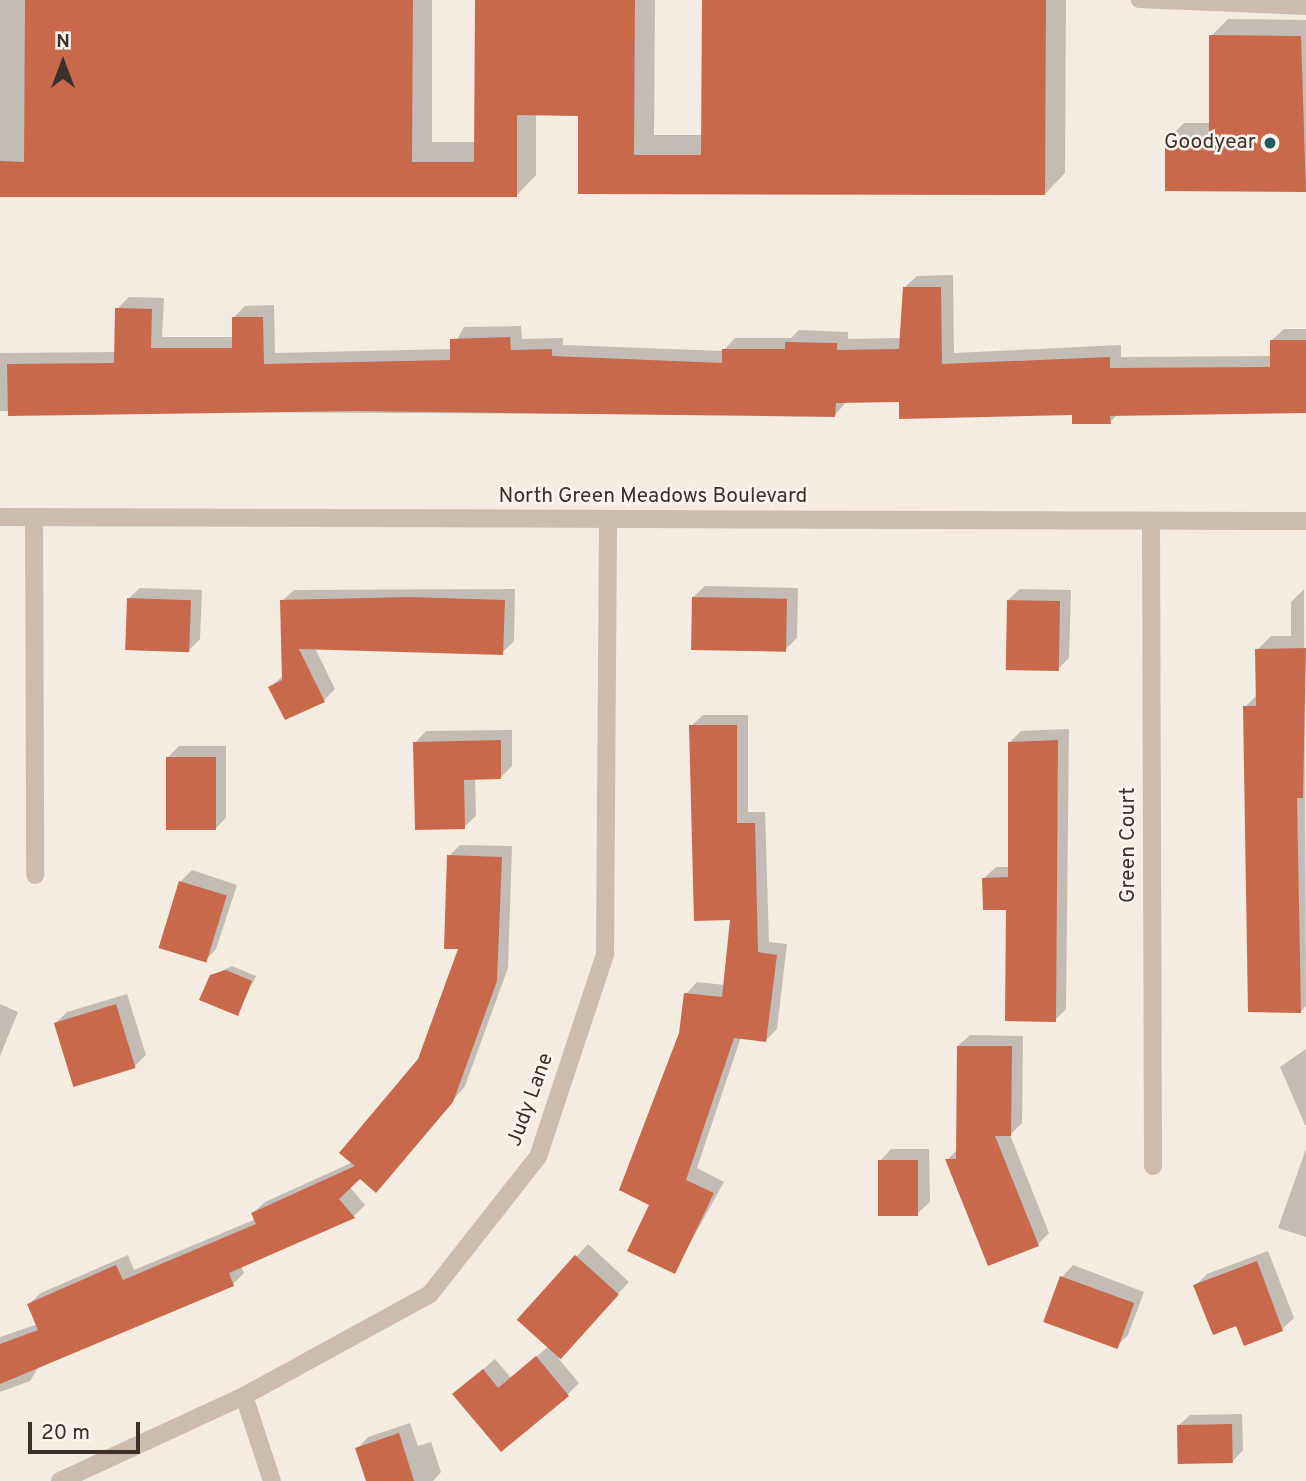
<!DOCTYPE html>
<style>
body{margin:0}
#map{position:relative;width:1306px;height:1481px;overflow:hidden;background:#f4ebe1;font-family:Overpass,sans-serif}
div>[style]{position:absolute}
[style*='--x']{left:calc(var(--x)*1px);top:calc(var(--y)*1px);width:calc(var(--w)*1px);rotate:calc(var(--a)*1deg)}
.shadow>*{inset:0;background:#0003}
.building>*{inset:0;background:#c8694b;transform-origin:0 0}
.lane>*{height:16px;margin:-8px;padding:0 8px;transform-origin:8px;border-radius:8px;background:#cdbbac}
.street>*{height:18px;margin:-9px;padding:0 9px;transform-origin:9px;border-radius:9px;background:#cdbbac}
.dots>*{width:19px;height:19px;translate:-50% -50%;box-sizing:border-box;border:4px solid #fbf5ee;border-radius:50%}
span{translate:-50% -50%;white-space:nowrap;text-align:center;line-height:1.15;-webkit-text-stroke:5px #fbf5ee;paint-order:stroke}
.poi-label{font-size:21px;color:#3b302b}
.right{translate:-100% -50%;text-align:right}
.street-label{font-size:21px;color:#3b302b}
.north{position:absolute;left:28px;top:28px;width:70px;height:70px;-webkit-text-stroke:5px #fbf5ee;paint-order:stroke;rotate:0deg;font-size:19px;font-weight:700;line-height:28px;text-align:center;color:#3b302b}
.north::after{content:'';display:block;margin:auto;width:24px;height:32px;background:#3b302b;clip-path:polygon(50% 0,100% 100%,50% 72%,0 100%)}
.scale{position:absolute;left:28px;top:1422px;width:112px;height:32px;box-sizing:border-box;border:4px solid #3b302b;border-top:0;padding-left:9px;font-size:21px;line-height:24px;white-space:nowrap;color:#3b302b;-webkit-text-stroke:5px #fbf5ee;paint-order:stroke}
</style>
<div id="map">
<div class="shadow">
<i style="clip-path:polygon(0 0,432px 0,432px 142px,476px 142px,477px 0,655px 0,654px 135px,703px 135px,704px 0,1066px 0,1065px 173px,1045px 194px,580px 192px,580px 114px,536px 113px,536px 175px,516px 196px,0 195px)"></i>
<i style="clip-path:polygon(1228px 19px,1306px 20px,1306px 190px,1167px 189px,1167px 140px,1184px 123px,1211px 123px,1211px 36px)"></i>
<i style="clip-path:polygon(953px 275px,954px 353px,1121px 345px,1121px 357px,1272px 356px,1272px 340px,1284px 329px,1306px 329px,1306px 410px,1118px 414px,1110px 422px,1074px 413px,901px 400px,847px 401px,835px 415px,0 411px,0 353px,116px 352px,117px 309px,129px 297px,164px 298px,162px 337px,234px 337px,233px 318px,245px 306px,274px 305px,275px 353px,452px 349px,464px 327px,521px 326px,522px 339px,563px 338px,563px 345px,723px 351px,735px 338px,791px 338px,799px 330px,848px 332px,848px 339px,901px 338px,904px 288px,917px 276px)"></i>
<i style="clip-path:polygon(705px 586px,798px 588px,797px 638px,785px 650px,693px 597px)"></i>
<i style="clip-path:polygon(140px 588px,202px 590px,200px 639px,189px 650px,128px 599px)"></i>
<i style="clip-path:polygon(515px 589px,514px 641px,502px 653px,315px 648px,335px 689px,324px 700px,270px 687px,284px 675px,282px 601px,294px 590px)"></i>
<i style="clip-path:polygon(1020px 589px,1071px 590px,1069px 658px,1058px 669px,1008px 600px)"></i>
<i style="clip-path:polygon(1304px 589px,1306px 1006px,1300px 1012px,1245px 707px,1258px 694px,1257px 650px,1271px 636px,1291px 636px,1291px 602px)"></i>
<i style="clip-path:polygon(703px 715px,748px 715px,748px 812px,765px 812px,769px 942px,787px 944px,777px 1029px,766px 1040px,741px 1037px,697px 1168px,724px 1182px,674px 1272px,652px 1204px,686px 994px,697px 982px,725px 985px,732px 919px,691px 726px)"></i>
<i style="clip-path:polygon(1069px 729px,1066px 1009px,1055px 1020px,1008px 908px,984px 878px,996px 867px,1009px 867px,1010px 742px,1021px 731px)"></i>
<i style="clip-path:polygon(512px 730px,512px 766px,501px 777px,475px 778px,476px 816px,464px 827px,415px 743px,426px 731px)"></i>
<i style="clip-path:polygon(179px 746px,226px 746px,226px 818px,215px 829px,168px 757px)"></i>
<i style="clip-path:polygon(460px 845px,512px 846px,508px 968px,465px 1086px,387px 1180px,360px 1176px,349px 1186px,365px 1205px,354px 1216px,241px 1266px,244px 1273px,233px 1284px,40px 1365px,30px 1381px,0 1392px,0 1337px,38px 1324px,29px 1304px,41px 1293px,128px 1255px,134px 1270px,256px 1219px,253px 1213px,265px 1202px,353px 1162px,419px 1059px,460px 948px,449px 856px)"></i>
<i style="clip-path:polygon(192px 870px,237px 885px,216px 949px,205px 961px,180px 882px)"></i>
<i style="clip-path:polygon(232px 966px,256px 976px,237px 1014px,211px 976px)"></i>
<i style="clip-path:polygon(127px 994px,146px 1055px,135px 1066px,56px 1023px,67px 1012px)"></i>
<i style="clip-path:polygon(0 1004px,18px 1012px,0 1056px)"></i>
<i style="clip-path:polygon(970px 1035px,1023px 1036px,1022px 1123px,1010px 1135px,1049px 1233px,1038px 1244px,947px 1160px,958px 1149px,958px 1046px)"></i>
<i style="clip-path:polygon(1306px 1049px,1306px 1125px,1305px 1125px,1280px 1067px)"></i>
<i style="clip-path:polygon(891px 1149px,929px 1149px,930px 1202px,918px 1213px,880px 1161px)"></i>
<i style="clip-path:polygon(1306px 1149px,1306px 1237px,1278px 1228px)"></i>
<i style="clip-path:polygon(588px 1244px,629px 1282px,558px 1358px,579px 1383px,568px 1394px,455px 1394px,495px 1359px,511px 1378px,549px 1346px,520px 1319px)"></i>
<i style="clip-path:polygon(1268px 1251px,1294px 1318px,1282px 1329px,1237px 1324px,1195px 1286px,1207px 1274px)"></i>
<i style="clip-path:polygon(1073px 1265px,1144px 1292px,1128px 1335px,1116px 1347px,1062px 1277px)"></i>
<i style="clip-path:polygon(1242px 1414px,1243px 1450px,1232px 1462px,1178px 1426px,1190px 1415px)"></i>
<i style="clip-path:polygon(410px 1423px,418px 1446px,431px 1442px,441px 1472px,433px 1481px,368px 1481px,357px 1449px,368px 1437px)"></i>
</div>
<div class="building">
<i style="clip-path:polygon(25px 0,413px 0,412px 162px,474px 162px,475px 0,635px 0,634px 155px,701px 155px,702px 0,1046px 0,1045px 195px,578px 194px,578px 116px,517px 115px,517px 197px,0 197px,0 161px,24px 162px)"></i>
<i style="clip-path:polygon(1209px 35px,1301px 36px,1306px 192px,1165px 191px,1165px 139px,1209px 139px)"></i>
<i style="clip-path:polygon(903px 287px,941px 287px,942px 364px,1110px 357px,1110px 368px,1270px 367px,1270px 340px,1306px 340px,1306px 413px,1110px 416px,1111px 424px,1072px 424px,1072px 415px,899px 419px,899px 402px,836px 403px,835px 417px,356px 411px,8px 416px,7px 364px,114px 363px,115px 308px,152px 309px,151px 348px,232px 348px,232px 317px,263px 317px,264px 364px,450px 360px,450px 339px,510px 337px,511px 350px,552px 349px,552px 356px,722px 363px,722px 349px,785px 349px,785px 342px,837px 343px,837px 350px,899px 349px)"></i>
<i style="clip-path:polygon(409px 597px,505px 600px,503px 655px,299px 649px,325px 702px,285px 720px,268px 687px,282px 680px,280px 600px)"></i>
<i style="left:692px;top:597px;width:95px;height:53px;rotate:1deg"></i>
<i style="left:127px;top:598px;width:64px;height:52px;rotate:2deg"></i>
<i style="left:1007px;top:600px;width:53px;height:70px;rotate:1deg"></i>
<i style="clip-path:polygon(1306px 648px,1303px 798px,1297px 798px,1301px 1013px,1248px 1012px,1243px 706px,1256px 706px,1255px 649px)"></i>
<i style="clip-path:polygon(689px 725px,737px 725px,737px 823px,755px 823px,758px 952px,777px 955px,766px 1042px,734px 1038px,686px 1180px,714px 1193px,675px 1274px,627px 1251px,649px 1205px,619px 1190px,679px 1033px,684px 993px,722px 997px,730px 920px,694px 921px)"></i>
<i style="clip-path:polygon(501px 740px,501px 779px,464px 780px,465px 829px,415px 830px,413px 742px)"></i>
<i style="clip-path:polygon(1058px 740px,1056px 1022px,1005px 1021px,1006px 910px,983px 910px,982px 878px,1008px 877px,1008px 742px)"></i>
<i style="left:166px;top:757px;width:50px;height:73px"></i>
<i style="clip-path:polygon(447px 855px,502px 857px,497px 981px,453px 1102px,376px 1193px,360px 1179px,339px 1199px,355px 1218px,229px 1273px,234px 1286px,0 1384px,0 1344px,38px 1330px,27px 1304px,116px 1265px,123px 1280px,256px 1224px,251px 1213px,355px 1166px,339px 1153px,418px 1059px,458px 949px,444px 949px)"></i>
<i style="left:179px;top:881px;width:50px;height:70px;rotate:17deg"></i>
<i style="clip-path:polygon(226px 970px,252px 981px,238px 1016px,199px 1000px,210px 975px)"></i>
<i style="left:116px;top:1004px;width:67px;height:65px;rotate:73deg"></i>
<i style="clip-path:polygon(957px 1046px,1012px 1046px,1011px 1136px,995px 1136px,1039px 1246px,988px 1266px,945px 1159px,956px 1159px)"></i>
<i style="left:878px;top:1160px;width:40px;height:56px"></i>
<i style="left:575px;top:1255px;width:59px;height:87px;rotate:42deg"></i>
<i style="clip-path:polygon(1257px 1261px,1283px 1331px,1244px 1346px,1236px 1326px,1213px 1335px,1193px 1285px)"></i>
<i style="left:1060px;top:1276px;width:79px;height:49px;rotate:20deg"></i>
<i style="clip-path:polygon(536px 1356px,569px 1396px,501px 1452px,452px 1394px,483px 1369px,498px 1388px)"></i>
<i style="left:1232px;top:1424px;width:39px;height:55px;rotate:89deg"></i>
<i style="clip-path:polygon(399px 1433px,414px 1481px,366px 1481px,355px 1448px)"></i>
</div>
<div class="lane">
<i style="--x:1139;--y:0;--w:167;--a:2.4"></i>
</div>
<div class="street">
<i style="--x:0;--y:517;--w:1306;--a:0.18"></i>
<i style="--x:34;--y:518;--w:357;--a:89.8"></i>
<i style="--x:1151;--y:523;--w:643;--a:89.82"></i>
<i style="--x:244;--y:1396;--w:89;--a:71.8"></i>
<i style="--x:60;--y:1481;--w:203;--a:-24.8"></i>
<i style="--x:244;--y:1396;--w:212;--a:-28.7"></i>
<i style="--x:430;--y:1294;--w:174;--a:-51.8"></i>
<i style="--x:538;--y:1157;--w:214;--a:-71.7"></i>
<i style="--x:605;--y:954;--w:434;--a:-89.6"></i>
</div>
<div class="dots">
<i style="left:1270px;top:143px;background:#1f5a5e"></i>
</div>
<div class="poi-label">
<span class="right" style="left:1256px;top:143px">Goodyear</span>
</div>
<div class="street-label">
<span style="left:653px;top:497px">North Green Meadows Boulevard</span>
<span style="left:1129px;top:845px;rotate:-90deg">Green Court</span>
<span style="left:531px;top:1100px;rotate:-70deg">Judy Lane</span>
</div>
<div class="north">N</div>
<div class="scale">20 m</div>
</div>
